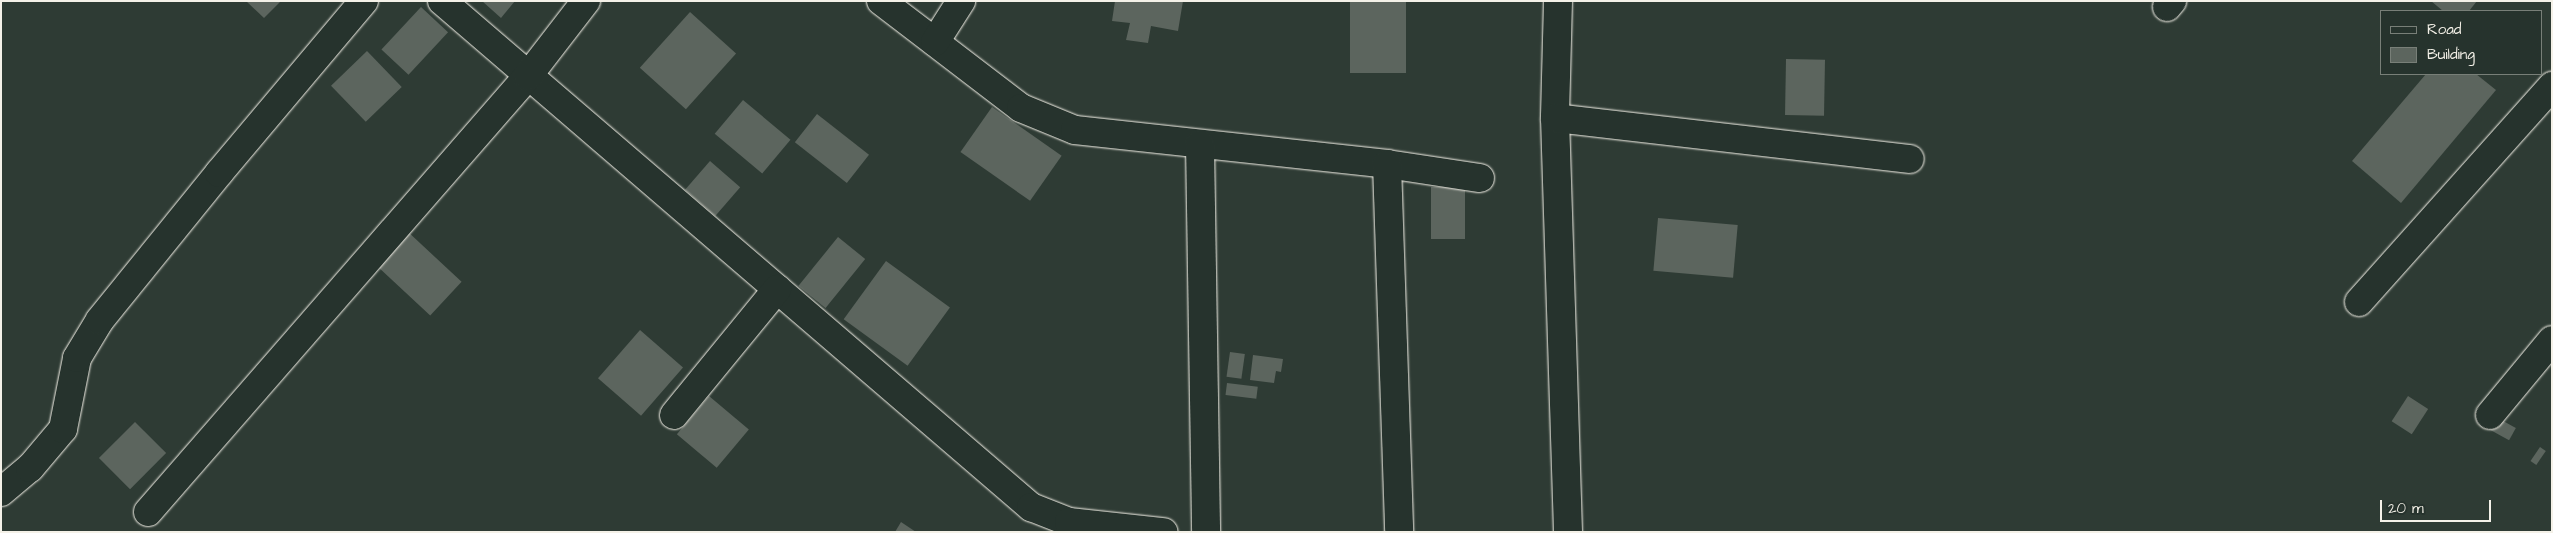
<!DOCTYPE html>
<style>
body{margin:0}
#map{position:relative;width:2553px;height:533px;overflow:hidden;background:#2e3b34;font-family:"Architects Daughter",sans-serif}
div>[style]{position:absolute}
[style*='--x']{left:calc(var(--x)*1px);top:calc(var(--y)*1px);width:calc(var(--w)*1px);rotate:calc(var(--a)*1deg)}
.building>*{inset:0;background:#5c655e;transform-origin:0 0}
.roads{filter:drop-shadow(0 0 1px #f4f1e8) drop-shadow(0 0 1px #f4f1e8)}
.minor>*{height:28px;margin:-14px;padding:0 14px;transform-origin:14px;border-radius:14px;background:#26332d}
span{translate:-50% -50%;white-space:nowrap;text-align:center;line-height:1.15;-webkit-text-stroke:4.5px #26332d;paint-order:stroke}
.frame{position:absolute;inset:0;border:2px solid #f4f1e8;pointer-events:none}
.legend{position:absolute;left:2380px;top:10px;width:162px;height:65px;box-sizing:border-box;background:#26332d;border:1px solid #787f78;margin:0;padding:6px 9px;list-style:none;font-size:15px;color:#f4f1e8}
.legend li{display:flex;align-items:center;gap:10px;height:25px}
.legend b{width:25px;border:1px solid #787f78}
.scale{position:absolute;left:2380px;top:500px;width:111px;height:22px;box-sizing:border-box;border:2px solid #f4f1e8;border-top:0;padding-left:6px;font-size:15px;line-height:18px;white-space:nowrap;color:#f4f1e8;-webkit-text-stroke:4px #26332d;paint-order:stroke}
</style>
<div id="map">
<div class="building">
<i style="clip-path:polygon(246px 1px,281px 1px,264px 18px)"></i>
<i style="clip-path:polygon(482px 1px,515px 1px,501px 18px)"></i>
<i style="clip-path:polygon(1115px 1px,1183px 1px,1178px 31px,1151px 26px,1148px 43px,1126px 40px,1130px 23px,1112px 21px)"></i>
<i style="left:1350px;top:1px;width:56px;height:72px"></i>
<i style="clip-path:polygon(2431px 1px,2477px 1px,2469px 11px,2443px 11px)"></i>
<i style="left:421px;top:7px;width:37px;height:58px;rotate:43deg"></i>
<i style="left:690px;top:12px;width:62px;height:75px;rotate:42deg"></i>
<i style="left:367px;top:51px;width:50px;height:50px;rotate:46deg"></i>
<i style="left:1786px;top:59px;width:39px;height:56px;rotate:1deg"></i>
<i style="clip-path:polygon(2426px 74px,2476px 74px,2496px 90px,2401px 203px,2352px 161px)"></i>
<i style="left:743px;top:100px;width:62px;height:44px;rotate:40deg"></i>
<i style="left:992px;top:107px;width:85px;height:55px;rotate:35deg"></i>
<i style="left:817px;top:114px;width:66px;height:36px;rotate:38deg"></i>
<i style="left:710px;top:161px;width:40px;height:38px;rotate:41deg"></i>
<i style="left:1465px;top:187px;width:52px;height:34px;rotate:90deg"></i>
<i style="left:1658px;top:218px;width:80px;height:53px;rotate:5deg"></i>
<i style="left:406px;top:230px;width:76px;height:46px;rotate:43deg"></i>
<i style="left:838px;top:237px;width:35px;height:63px;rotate:39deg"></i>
<i style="left:886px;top:261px;width:79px;height:72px;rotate:36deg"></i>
<i style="left:640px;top:330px;width:57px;height:64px;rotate:41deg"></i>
<i style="left:1230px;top:352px;width:15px;height:25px;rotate:8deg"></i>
<i style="clip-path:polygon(1253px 355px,1283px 359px,1281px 372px,1276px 371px,1274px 383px,1250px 380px)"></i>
<i style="left:1227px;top:383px;width:31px;height:12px;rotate:7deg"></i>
<i style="left:709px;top:396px;width:52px;height:50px;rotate:40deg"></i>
<i style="left:2408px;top:396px;width:24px;height:30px;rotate:33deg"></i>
<i style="left:2494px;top:416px;width:25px;height:14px;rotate:29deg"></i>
<i style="left:135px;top:422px;width:44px;height:51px;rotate:45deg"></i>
<i style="left:2540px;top:447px;width:7px;height:17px;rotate:34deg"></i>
<i style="clip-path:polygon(901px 522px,916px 532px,895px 532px)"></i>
</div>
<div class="roads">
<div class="minor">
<i style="--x:442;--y:1;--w:777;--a:40.67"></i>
<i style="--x:1031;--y:507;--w:41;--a:21.5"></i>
<i style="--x:1069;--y:522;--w:95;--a:6.1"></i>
<i style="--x:881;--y:1;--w:176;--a:37.4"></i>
<i style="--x:1021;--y:108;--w:58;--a:22.2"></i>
<i style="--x:1075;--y:130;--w:314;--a:6.2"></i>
<i style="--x:1387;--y:164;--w:94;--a:8.6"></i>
<i style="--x:1558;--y:1;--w:117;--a:91.5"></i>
<i style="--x:1555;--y:118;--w:414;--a:88.2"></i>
<i style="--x:2167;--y:7;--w:8;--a:-50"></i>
<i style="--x:935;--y:42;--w:49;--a:-57.6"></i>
<i style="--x:1555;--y:118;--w:357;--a:6.6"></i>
<i style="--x:1200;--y:144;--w:388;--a:89.1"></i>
<i style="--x:1387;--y:164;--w:368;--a:88.1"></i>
<i style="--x:2359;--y:302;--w:290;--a:-48.2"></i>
<i style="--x:674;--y:415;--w:163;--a:-50.7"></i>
<i style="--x:2490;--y:415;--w:97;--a:-50.4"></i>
<i style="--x:1;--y:492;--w:38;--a:-40"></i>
<i style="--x:30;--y:468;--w:51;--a:-49.8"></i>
<i style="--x:63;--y:429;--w:72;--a:-78.8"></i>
<i style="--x:77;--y:358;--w:44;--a:-58.8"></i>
<i style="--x:100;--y:320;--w:189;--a:-51"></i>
<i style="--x:219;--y:173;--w:225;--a:-49.9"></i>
<i style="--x:148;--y:512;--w:578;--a:-48.93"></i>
<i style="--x:528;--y:76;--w:95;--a:-52.3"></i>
</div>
</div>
<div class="frame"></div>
<ul class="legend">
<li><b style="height:6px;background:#26332d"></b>Road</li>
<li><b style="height:14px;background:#5c655e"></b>Building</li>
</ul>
<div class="scale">20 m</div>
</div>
